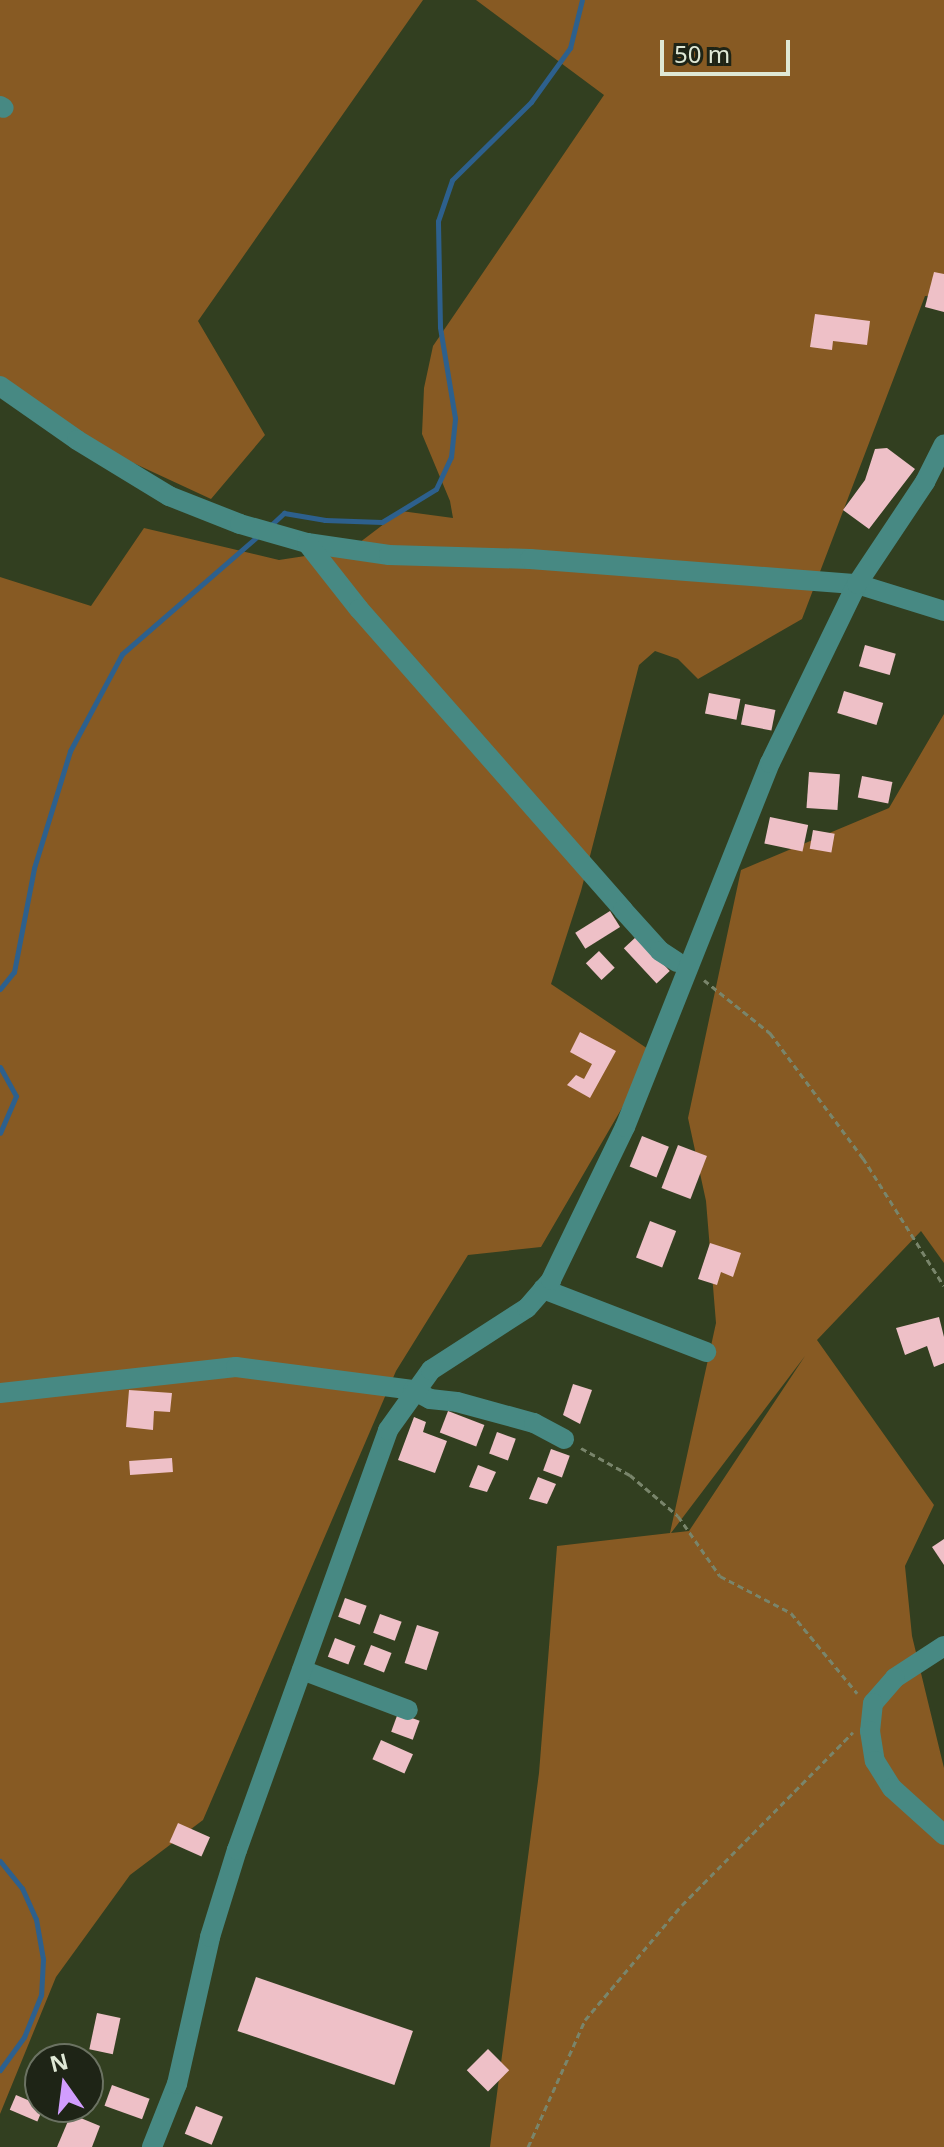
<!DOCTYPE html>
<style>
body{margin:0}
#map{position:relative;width:944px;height:2147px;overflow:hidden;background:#323f20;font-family:"Noto Sans",sans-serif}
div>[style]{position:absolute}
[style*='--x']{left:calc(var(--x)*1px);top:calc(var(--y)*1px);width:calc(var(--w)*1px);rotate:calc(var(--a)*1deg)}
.forest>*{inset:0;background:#875a23}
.stream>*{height:5px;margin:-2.5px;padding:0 2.5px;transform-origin:2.5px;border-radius:2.5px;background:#2d608d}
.building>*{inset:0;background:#eec0c7;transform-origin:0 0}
.path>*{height:3px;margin-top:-1.5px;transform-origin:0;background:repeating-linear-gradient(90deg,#79856b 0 6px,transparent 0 10px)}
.minor>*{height:20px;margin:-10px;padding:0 10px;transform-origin:10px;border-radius:10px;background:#478983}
span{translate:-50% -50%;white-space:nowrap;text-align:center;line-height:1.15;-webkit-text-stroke:8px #1e2416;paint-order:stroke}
.north{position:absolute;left:24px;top:2043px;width:80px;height:80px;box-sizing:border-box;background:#1e2416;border:2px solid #6b7262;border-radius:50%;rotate:346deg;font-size:22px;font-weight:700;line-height:32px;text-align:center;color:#dfe8d5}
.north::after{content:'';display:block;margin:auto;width:28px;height:36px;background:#d19dfe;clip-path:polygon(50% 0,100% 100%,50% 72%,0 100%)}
.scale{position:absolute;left:660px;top:40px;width:130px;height:36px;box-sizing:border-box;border:4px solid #dfe8d5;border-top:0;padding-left:10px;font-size:24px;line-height:28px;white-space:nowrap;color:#dfe8d5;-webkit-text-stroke:6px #1e2416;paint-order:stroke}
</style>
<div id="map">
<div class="forest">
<i style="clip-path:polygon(0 0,423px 0,198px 321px,265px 435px,211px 499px,60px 429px,0 377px)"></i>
<i style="clip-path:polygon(476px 0,944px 0,944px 295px,925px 296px,802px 619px,698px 679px,678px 659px,655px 651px,639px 665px,581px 891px,551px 984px,654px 1053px,541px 1247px,468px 1255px,396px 1371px,203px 1820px,130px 1875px,56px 1977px,0 2114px,0 577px,91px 606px,144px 528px,279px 560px,351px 549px,401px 511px,453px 518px,450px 501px,422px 434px,424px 388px,433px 346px,604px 95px)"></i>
<i style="clip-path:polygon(evenodd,944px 714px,944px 1263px,921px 1231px,817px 1340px,934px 1505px,905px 1566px,912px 1636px,944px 1768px,944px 2147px,490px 2147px,539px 1773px,557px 1546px,670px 1533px,716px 1323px,706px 1201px,688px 1118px,741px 870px,889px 808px,944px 714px,805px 1356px,689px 1531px,671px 1533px,805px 1356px)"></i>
</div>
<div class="stream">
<i style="--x:271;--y:525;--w:18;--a:-43"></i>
<i style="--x:284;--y:513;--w:42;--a:9.7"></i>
<i style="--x:325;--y:520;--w:57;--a:2"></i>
<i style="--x:382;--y:522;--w:63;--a:-31.4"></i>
<i style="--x:436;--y:489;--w:35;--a:-65"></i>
<i style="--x:451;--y:457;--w:39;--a:-84"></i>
<i style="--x:455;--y:418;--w:92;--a:-99.4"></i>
<i style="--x:440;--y:327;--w:106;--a:-91.1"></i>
<i style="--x:438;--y:221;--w:43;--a:-71.1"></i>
<i style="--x:452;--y:180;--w:111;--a:-44.6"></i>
<i style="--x:531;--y:102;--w:67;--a:-54.2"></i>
<i style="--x:570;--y:48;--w:49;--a:-76"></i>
<i style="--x:0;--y:989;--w:22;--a:-51"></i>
<i style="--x:14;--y:972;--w:106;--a:-79.1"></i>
<i style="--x:34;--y:868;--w:122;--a:-72.9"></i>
<i style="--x:70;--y:751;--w:110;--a:-61.8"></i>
<i style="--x:122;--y:654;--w:183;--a:-41"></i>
<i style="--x:0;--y:1067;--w:33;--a:61"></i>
<i style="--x:16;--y:1096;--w:40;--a:113.4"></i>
<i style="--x:0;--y:1861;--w:35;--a:51"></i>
<i style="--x:22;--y:1888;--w:34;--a:66"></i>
<i style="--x:36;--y:1919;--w:41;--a:80.1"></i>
<i style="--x:43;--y:1959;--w:36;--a:93"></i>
<i style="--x:41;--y:1995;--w:45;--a:112"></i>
<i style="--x:24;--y:2037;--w:41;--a:126"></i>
</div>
<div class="building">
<i style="clip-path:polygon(934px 272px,944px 274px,944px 312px,925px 307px)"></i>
<i style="clip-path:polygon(815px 314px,870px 321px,867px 345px,833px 341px,832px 350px,810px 347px)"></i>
<i style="clip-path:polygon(887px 448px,915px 469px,869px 529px,843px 510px,865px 480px,875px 449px)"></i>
<i style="left:865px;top:645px;width:32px;height:22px;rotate:16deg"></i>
<i style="left:844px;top:691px;width:41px;height:23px;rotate:17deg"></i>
<i style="left:709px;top:693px;width:32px;height:21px;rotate:11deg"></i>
<i style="left:745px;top:704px;width:31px;height:21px;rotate:11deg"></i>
<i style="left:809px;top:772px;width:31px;height:36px;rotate:4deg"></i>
<i style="left:862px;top:776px;width:31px;height:22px;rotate:11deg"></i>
<i style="left:770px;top:817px;width:39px;height:27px;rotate:12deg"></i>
<i style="left:813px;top:830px;width:22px;height:19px;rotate:10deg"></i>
<i style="left:610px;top:911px;width:19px;height:41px;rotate:58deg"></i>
<i style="left:637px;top:936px;width:48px;height:18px;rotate:47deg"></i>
<i style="left:599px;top:951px;width:23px;height:18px;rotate:47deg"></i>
<i style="clip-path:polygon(580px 1032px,616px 1051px,590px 1098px,567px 1085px,576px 1075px,584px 1079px,592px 1064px,570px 1052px)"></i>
<i style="left:642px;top:1136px;width:29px;height:33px;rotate:22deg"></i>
<i style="left:678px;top:1145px;width:31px;height:46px;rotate:21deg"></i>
<i style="left:650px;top:1221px;width:28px;height:39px;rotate:21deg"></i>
<i style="clip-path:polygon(710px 1243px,741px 1253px,733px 1277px,721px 1272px,717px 1285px,698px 1279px)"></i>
<i style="clip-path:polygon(939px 1317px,944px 1337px,944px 1363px,934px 1367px,927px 1346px,905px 1355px,896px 1328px)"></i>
<i style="clip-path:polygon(573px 1384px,592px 1390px,580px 1424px,563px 1415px)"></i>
<i style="clip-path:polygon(129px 1390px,172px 1393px,170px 1412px,154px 1411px,153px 1430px,126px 1427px)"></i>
<i style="left:448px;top:1411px;width:39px;height:23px;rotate:21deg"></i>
<i style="clip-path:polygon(414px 1417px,426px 1422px,423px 1432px,447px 1441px,435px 1473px,398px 1460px)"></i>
<i style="left:497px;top:1432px;width:20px;height:23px;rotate:20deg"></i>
<i style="left:551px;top:1449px;width:20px;height:23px;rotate:20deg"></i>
<i style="left:172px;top:1458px;width:14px;height:43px;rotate:86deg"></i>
<i style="clip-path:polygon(478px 1465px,496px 1472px,487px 1492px,469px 1487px)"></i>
<i style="clip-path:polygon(538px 1477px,556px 1484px,547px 1504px,529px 1499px)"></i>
<i style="clip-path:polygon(944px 1539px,944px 1565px,932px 1547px)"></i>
<i style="left:345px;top:1598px;width:23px;height:20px;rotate:20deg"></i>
<i style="left:380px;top:1614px;width:23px;height:20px;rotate:20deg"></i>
<i style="left:417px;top:1625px;width:23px;height:40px;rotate:18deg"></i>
<i style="left:335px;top:1638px;width:22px;height:20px;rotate:21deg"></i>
<i style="left:371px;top:1645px;width:22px;height:21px;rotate:21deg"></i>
<i style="left:398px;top:1713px;width:23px;height:20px;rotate:20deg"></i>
<i style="left:381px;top:1740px;width:35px;height:21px;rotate:24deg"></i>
<i style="left:178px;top:1823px;width:35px;height:21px;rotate:24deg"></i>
<i style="left:256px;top:1977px;width:166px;height:57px;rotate:19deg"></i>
<i style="left:97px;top:2013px;width:24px;height:37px;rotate:12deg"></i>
<i style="left:488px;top:2049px;width:30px;height:30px;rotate:45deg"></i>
<i style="left:112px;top:2085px;width:40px;height:22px;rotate:20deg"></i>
<i style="left:16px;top:2095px;width:30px;height:16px;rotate:23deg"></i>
<i style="left:196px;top:2106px;width:29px;height:30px;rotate:22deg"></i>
<i style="clip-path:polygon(71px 2114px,100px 2126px,92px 2147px,57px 2147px)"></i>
</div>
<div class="path">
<i style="--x:704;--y:980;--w:85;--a:38.8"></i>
<i style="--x:770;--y:1033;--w:156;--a:53.4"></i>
<i style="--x:863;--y:1158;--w:151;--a:57.7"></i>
<i style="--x:581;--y:1448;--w:56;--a:28.9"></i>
<i style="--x:630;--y:1475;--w:63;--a:40.5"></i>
<i style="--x:678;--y:1516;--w:73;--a:55"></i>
<i style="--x:720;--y:1576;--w:80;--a:27.5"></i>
<i style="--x:791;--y:1613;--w:104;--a:50.5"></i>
<i style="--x:528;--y:2147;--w:139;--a:-65.8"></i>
<i style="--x:585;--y:2020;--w:150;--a:-49.9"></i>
<i style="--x:682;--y:1905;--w:243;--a:-45.3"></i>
</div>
<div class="minor">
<i style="--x:0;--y:106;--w:4;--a:27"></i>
<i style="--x:0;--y:386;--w:94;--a:35"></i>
<i style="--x:77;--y:440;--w:108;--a:31.3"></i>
<i style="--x:169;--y:496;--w:76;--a:21.5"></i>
<i style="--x:240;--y:524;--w:70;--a:15.8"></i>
<i style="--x:307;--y:543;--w:83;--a:8.3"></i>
<i style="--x:389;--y:555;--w:141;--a:1.6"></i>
<i style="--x:530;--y:559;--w:328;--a:4.4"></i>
<i style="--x:857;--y:584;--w:91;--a:17.2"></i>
<i style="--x:307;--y:543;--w:84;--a:51.8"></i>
<i style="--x:359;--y:609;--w:400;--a:48.7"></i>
<i style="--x:623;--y:910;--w:55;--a:47.9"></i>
<i style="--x:660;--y:951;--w:20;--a:33"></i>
<i style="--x:543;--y:1289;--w:175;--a:21.1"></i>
<i style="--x:0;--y:1393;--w:237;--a:-6.3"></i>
<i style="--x:236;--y:1367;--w:178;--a:7.4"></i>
<i style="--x:413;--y:1390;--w:19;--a:28"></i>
<i style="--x:430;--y:1399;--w:27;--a:6"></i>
<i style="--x:457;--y:1402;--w:80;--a:15.3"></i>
<i style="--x:534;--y:1423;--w:34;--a:28"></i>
<i style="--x:944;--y:1646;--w:59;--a:146.9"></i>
<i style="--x:895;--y:1678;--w:33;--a:131"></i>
<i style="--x:873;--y:1703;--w:28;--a:96"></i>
<i style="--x:870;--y:1731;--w:30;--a:81"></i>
<i style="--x:875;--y:1761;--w:32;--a:58"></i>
<i style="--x:892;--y:1788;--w:70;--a:42.1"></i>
<i style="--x:302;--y:1670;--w:113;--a:20.7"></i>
<i style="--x:152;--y:2147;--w:68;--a:-68.4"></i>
<i style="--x:177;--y:2084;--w:151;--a:-77.3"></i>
<i style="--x:210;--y:1937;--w:91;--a:-72.8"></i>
<i style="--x:237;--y:1850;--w:446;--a:-70.2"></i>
<i style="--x:388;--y:1430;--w:74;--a:-54.4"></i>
<i style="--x:431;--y:1370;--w:114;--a:-32.9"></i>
<i style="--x:527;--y:1308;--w:37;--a:-49"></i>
<i style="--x:551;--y:1280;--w:170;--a:-64.2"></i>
<i style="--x:625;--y:1127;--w:392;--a:-68.3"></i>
<i style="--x:770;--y:763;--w:199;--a:-64.1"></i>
<i style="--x:857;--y:584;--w:123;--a:-56.3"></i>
<i style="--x:925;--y:482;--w:42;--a:-63.4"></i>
</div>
<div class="north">N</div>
<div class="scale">50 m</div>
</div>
